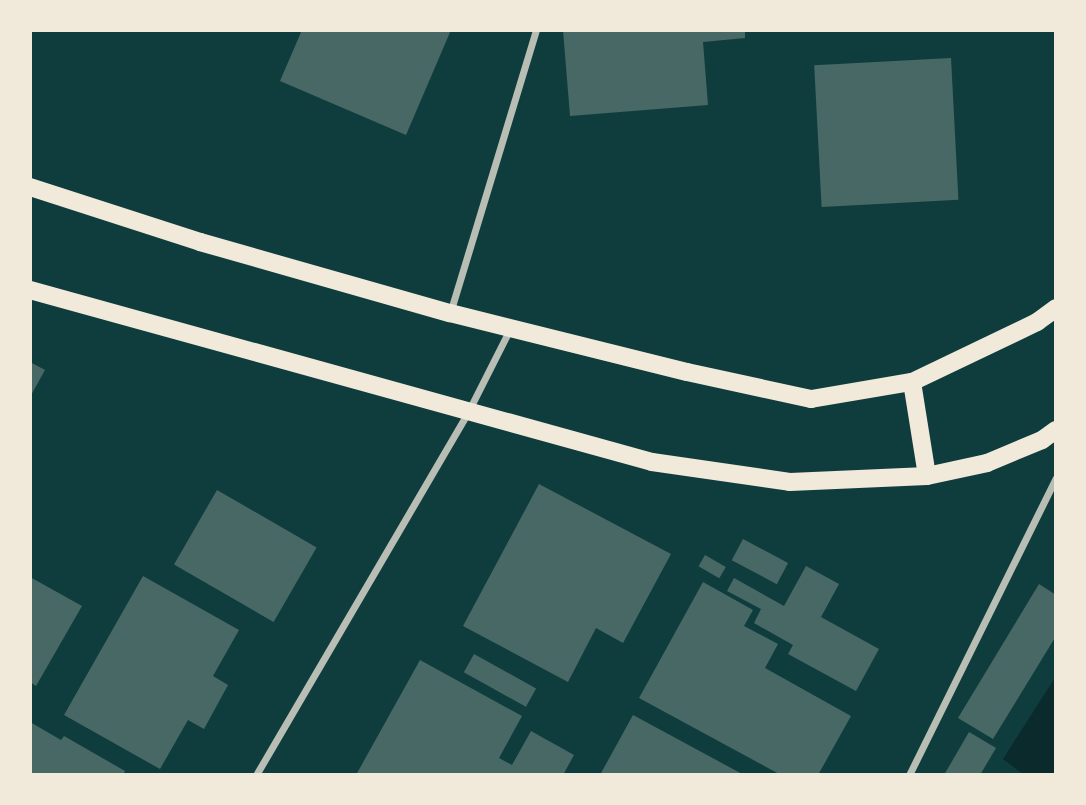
<!DOCTYPE html>
<style>
body{margin:0}
#map{position:relative;width:1086px;height:805px;overflow:hidden;background:#0f3d3e;font-family:"PT Sans",sans-serif}
div>[style]{position:absolute}
[style*='--x']{left:calc(var(--x)*1px);top:calc(var(--y)*1px);width:calc(var(--w)*1px);rotate:calc(var(--a)*1deg)}
.water>*{inset:0;background:#0a2a2b}
.building>*{inset:0;background:#486865;transform-origin:0 0}
.minor>*{height:7px;margin:-3.5px;padding:0 3.5px;transform-origin:3.5px;border-radius:3.5px;background:#b8beb3}
.primary>*{height:18px;margin:-9px;padding:0 9px;transform-origin:9px;border-radius:9px;background:#f1e9da}
span{translate:-50% -50%;white-space:nowrap;text-align:center;line-height:1.15;-webkit-text-stroke:7px #f1e9da;paint-order:stroke}
.frame{position:absolute;inset:0;border:32px solid #f1e9da;pointer-events:none}
</style>
<div id="map">
<div class="water">
<i style="clip-path:polygon(1056px 676px,1056px 775px,1024px 775px,1003px 759px)"></i>
</div>
<div class="building">
<i style="clip-path:polygon(302px 30px,451px 30px,406px 135px,280px 81px)"></i>
<i style="clip-path:polygon(563px 30px,745px 30px,745px 38px,703px 42px,708px 105px,570px 116px)"></i>
<i style="left:951px;top:58px;width:142px;height:137px;rotate:87deg"></i>
<i style="clip-path:polygon(30px 362px,45px 370px,30px 397px)"></i>
<i style="clip-path:polygon(539px 484px,671px 554px,623px 643px,596px 628px,568px 682px,463px 626px)"></i>
<i style="left:217px;top:490px;width:115px;height:86px;rotate:30deg"></i>
<i style="left:743px;top:539px;width:51px;height:24px;rotate:28deg"></i>
<i style="left:705px;top:555px;width:24px;height:13px;rotate:30deg"></i>
<i style="clip-path:polygon(806px 566px,839px 584px,821px 617px,879px 649px,856px 691px,788px 654px,793px 645px,754px 623px,761px 609px,727px 591px,734px 578px,784px 606px)"></i>
<i style="clip-path:polygon(143px 576px,239px 630px,213px 676px,228px 685px,204px 729px,188px 720px,160px 769px,64px 715px)"></i>
<i style="clip-path:polygon(30px 577px,82px 606px,36px 686px,30px 682px)"></i>
<i style="clip-path:polygon(703px 582px,753px 610px,744px 626px,778px 644px,765px 668px,851px 716px,818px 775px,781px 775px,639px 698px)"></i>
<i style="clip-path:polygon(1039px 584px,1056px 595px,1056px 636px,993px 739px,958px 718px)"></i>
<i style="left:474px;top:654px;width:71px;height:21px;rotate:29deg"></i>
<i style="clip-path:polygon(420px 660px,522px 716px,499px 758px,512px 765px,531px 731px,574px 755px,563px 775px,356px 775px)"></i>
<i style="clip-path:polygon(633px 715px,744px 775px,600px 775px)"></i>
<i style="clip-path:polygon(30px 722px,61px 740px,64px 736px,125px 771px,123px 775px,30px 775px)"></i>
<i style="clip-path:polygon(969px 732px,996px 748px,980px 775px,944px 775px)"></i>
</div>
<div class="minor">
<i style="--x:450;--y:313;--w:296;--a:-73.1"></i>
<i style="--x:256;--y:775;--w:423;--a:-59.7"></i>
<i style="--x:469;--y:410;--w:91;--a:-63.2"></i>
<i style="--x:909;--y:775;--w:331;--a:-63.7"></i>
</div>
<div class="primary">
<i style="--x:30;--y:187;--w:179;--a:17.9"></i>
<i style="--x:200;--y:242;--w:260;--a:15.9"></i>
<i style="--x:450;--y:313;--w:244;--a:14"></i>
<i style="--x:687;--y:372;--w:127;--a:12.3"></i>
<i style="--x:811;--y:399;--w:102;--a:-9.6"></i>
<i style="--x:912;--y:382;--w:139;--a:-25.6"></i>
<i style="--x:1037;--y:322;--w:24;--a:-36"></i>
<i style="--x:30;--y:290;--w:645;--a:15.46"></i>
<i style="--x:652;--y:462;--w:139;--a:8.2"></i>
<i style="--x:790;--y:482;--w:137;--a:-2.5"></i>
<i style="--x:927;--y:476;--w:61;--a:-12.2"></i>
<i style="--x:987;--y:463;--w:60;--a:-22.7"></i>
<i style="--x:1042;--y:440;--w:17;--a:-36"></i>
<i style="--x:912;--y:382;--w:95;--a:80.9"></i>
</div>
<div class="frame"></div>
</div>
